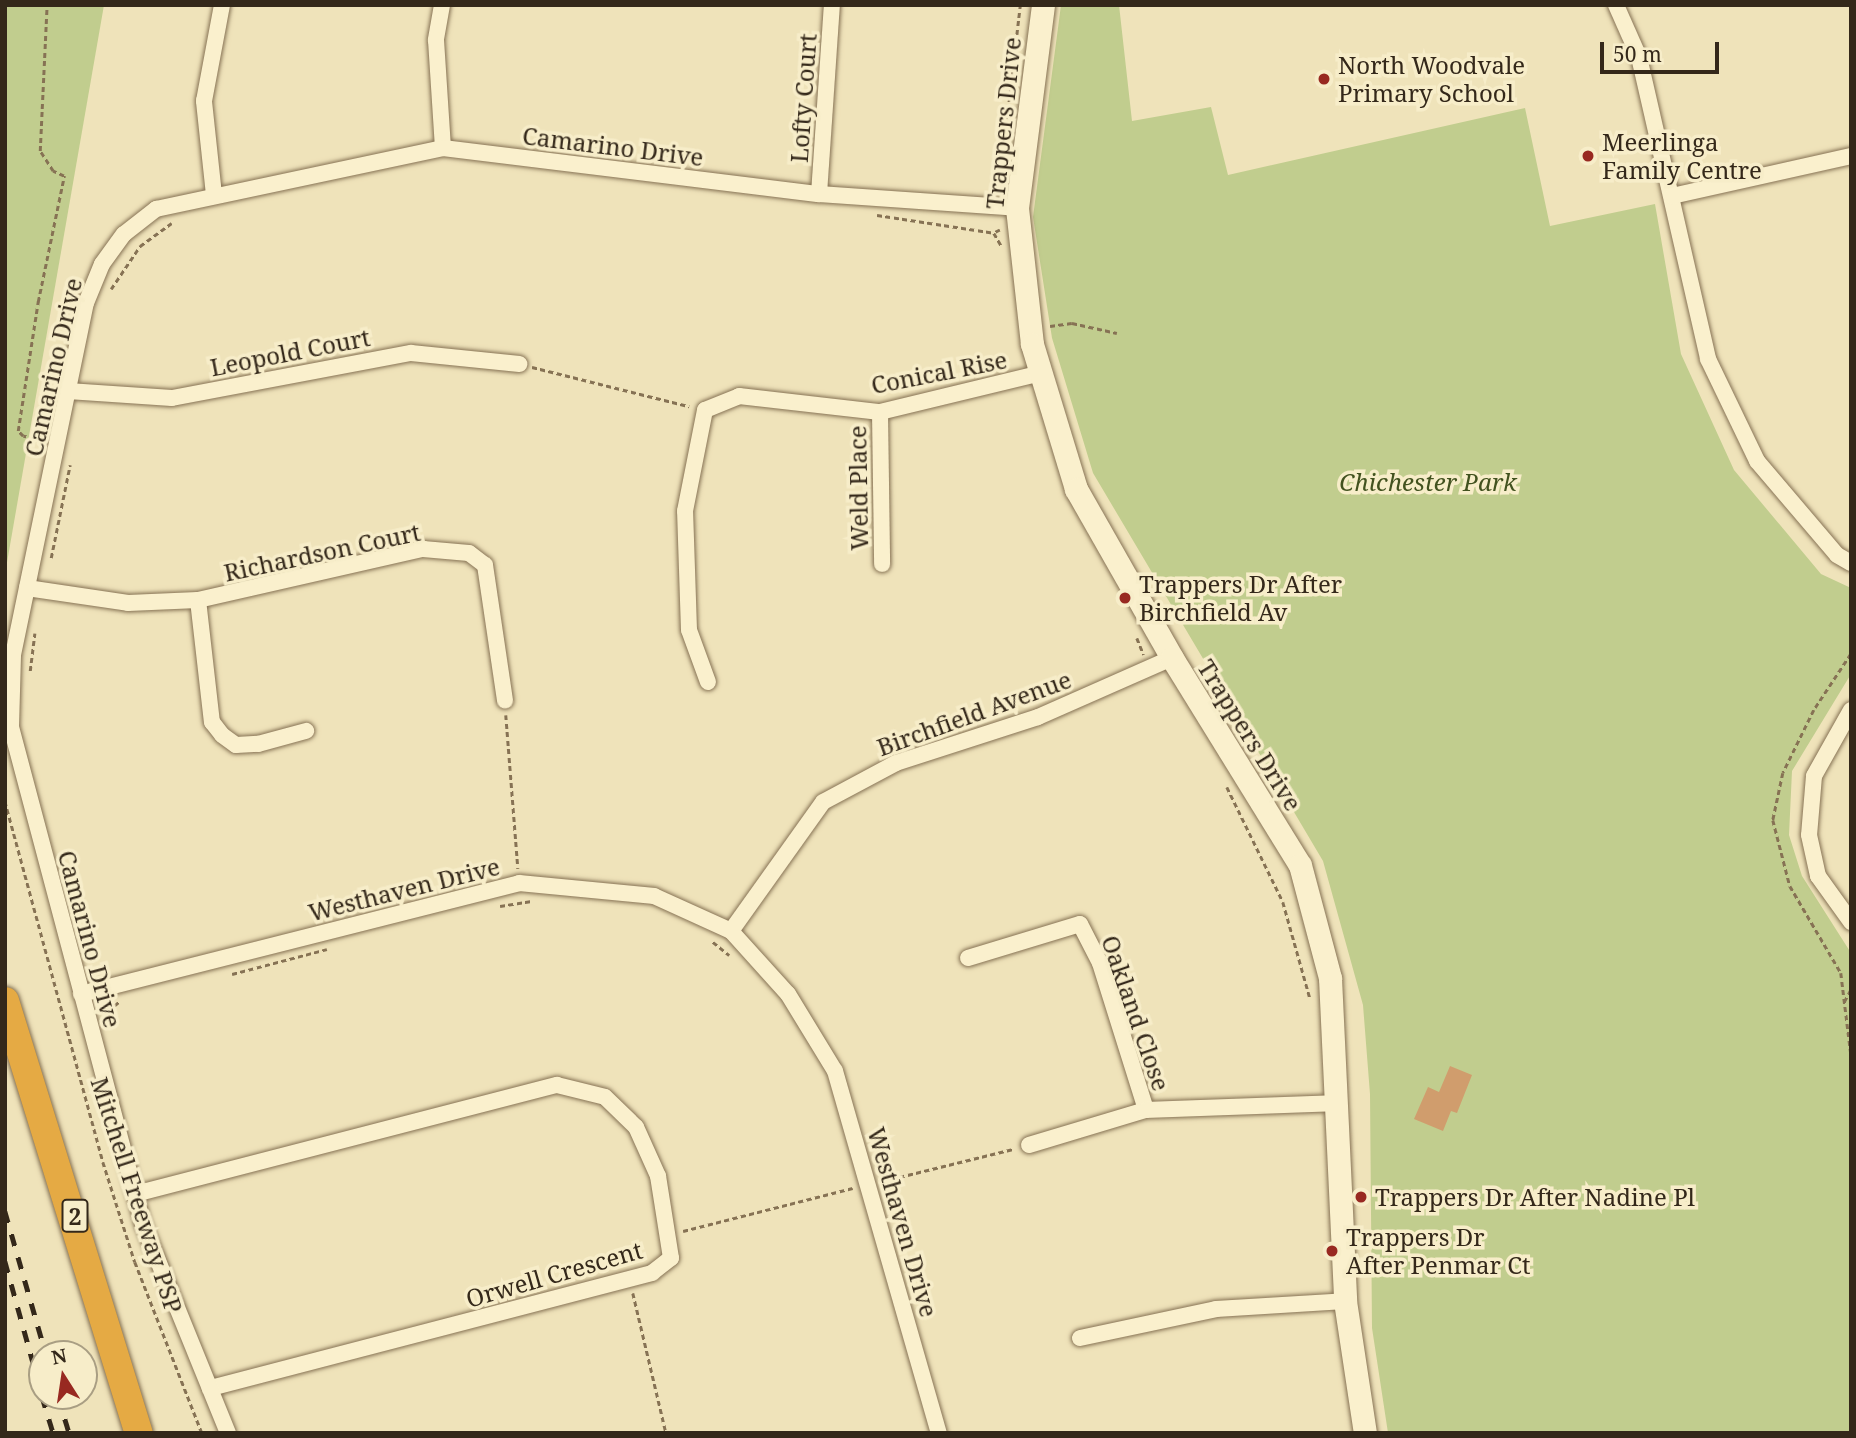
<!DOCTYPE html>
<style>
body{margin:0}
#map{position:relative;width:1856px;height:1438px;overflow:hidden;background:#efe3ba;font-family:"Noto Serif",serif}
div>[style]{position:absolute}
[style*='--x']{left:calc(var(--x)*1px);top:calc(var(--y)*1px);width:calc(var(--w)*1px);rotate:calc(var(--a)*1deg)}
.green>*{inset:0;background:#c1cd8e}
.building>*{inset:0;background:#d09d6d}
.path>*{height:2.5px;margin-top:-1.25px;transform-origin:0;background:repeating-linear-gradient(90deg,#867254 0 5px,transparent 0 8.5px)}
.roads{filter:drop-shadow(0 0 2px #867254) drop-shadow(0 0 2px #867254)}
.street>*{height:16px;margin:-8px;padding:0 8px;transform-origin:8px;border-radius:8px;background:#faf0cd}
.secondary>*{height:23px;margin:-11.5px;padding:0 11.5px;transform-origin:11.5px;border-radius:11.5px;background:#faf0cd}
.highway>*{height:28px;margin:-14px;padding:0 14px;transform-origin:14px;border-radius:14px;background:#e5aa44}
.rail>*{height:4.5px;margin-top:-2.25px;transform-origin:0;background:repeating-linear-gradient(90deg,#34281a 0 12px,transparent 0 24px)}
.dots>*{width:19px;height:19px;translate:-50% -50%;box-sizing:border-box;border:4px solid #f7edc9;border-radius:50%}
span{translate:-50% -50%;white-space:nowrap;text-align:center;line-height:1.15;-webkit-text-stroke:7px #f7edc9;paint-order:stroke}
.shield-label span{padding:2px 5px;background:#f7edc9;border:2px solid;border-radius:5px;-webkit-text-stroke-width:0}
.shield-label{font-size:23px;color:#34281a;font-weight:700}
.poi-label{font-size:24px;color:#34281a}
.left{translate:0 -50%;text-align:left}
.street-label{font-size:24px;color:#34281a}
.park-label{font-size:24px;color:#42521f;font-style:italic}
.frame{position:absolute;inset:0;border:7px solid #34281a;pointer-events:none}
.north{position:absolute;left:28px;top:1340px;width:70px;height:70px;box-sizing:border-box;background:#f7edc9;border:2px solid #a99e83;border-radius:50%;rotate:348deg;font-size:19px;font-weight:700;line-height:28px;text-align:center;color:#34281a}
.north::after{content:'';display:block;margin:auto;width:24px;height:32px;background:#982921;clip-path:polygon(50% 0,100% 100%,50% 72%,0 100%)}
.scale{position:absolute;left:1600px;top:42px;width:119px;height:32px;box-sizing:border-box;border:4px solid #34281a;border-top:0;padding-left:9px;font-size:21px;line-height:24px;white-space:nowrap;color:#34281a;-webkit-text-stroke:5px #f7edc9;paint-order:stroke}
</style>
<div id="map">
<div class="green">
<i style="clip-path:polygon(5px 5px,104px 5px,5px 574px)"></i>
<i style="clip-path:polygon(1061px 5px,1119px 5px,1132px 121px,1211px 107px,1228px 175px,1525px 108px,1550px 226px,1655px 204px,1681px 354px,1734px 470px,1821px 574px,1851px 588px,1851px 674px,1792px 771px,1789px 835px,1802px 876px,1851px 953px,1851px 1433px,1388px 1433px,1372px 1328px,1370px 1094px,1363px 1005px,1323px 861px,1093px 473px,1052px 338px,1033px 217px)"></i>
</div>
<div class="building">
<i style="clip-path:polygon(1450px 1066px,1472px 1075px,1457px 1113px,1451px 1111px,1443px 1131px,1414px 1119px,1428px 1087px,1439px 1092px)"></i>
</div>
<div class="path">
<i style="--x:1002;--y:161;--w:157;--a:-83.4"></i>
<i style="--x:877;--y:215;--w:118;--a:8.7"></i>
<i style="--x:1000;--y:230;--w:7;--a:153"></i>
<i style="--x:994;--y:233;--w:14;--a:60"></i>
<i style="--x:111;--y:289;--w:52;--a:-56"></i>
<i style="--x:140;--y:246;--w:39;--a:-36"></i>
<i style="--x:1050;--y:326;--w:22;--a:-8"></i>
<i style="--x:1072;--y:323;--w:46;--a:12.5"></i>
<i style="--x:532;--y:367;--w:162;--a:14"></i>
<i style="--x:43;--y:440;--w:20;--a:-169"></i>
<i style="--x:23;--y:436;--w:7;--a:-135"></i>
<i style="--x:18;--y:431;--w:131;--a:-81.2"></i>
<i style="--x:38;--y:302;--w:129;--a:-78.3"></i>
<i style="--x:64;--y:176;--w:12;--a:-156"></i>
<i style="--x:53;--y:171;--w:24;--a:-123"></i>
<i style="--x:40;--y:151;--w:146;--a:-87.3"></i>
<i style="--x:51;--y:558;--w:95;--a:-78.5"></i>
<i style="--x:1137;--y:638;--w:18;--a:68"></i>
<i style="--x:1851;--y:654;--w:67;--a:123.5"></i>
<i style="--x:1814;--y:710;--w:70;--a:116.2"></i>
<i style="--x:1783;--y:773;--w:48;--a:102"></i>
<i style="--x:1773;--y:820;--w:68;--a:75.6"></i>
<i style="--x:1790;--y:886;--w:101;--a:59.6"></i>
<i style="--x:1841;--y:973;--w:83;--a:83"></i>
<i style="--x:30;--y:671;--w:38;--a:-83"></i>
<i style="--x:506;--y:715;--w:154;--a:85.5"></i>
<i style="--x:1227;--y:787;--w:128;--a:64"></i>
<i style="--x:1283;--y:902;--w:100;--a:74.3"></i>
<i style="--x:5;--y:801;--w:374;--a:74.8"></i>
<i style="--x:103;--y:1162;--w:105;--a:72.3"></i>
<i style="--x:135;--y:1262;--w:184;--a:68.6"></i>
<i style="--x:500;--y:906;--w:32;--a:-9"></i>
<i style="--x:713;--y:942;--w:21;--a:39"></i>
<i style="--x:232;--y:974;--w:98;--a:-14.7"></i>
<i style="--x:1844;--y:1002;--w:15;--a:-62"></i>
<i style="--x:108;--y:1011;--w:16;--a:-40"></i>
<i style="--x:883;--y:1181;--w:134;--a:-13.8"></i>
<i style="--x:683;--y:1231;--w:175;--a:-14.2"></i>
<i style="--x:633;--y:1293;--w:144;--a:76.7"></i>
</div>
<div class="roads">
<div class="street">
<i style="--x:442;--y:5;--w:36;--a:100"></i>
<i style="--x:436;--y:40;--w:108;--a:86.3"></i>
<i style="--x:1616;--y:5;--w:57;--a:66.1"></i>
<i style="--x:1639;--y:57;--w:310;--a:77.1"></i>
<i style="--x:1708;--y:359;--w:113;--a:64.3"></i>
<i style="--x:1757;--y:461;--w:123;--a:49.6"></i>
<i style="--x:1837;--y:555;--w:16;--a:30"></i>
<i style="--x:819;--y:194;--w:189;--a:-86.1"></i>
<i style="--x:214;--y:195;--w:95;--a:-96.1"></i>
<i style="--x:204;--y:101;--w:98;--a:-79.4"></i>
<i style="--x:1672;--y:196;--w:183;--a:-12.6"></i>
<i style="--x:68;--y:391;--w:104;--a:3.9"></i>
<i style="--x:172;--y:398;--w:243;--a:-10.7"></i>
<i style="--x:411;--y:353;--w:109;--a:5.8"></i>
<i style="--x:880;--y:412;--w:152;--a:89.2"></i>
<i style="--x:27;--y:588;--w:102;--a:8.4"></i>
<i style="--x:128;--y:603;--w:70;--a:-2.5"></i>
<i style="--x:198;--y:600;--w:231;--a:-12.8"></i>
<i style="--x:423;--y:549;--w:46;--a:5"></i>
<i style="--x:469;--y:553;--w:20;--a:37"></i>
<i style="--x:485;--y:565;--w:137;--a:81.6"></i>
<i style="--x:198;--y:600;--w:123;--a:83.5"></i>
<i style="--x:212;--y:722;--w:16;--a:52"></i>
<i style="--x:222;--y:735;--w:17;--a:36"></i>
<i style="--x:236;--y:745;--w:22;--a:-3"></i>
<i style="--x:258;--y:744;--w:50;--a:-15.2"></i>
<i style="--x:708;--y:682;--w:55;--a:-110.1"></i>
<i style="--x:689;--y:630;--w:119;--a:-91.9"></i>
<i style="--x:685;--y:511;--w:103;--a:-78.8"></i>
<i style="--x:705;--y:410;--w:37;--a:-22"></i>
<i style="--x:739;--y:396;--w:142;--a:6.5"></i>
<i style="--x:880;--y:412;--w:166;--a:-13.6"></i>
<i style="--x:1851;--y:710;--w:76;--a:119.3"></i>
<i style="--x:1814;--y:776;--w:59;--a:94.8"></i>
<i style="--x:1809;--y:835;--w:42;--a:77.6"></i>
<i style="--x:1818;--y:876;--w:57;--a:54.3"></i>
<i style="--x:731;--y:931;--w:158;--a:-54.5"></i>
<i style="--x:823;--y:802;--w:83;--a:-28.1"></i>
<i style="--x:896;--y:763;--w:149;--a:-17.9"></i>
<i style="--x:1038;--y:717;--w:146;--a:-23.8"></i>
<i style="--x:968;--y:958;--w:117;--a:-16.9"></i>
<i style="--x:1080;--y:924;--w:44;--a:62.9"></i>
<i style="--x:1100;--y:963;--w:154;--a:72.6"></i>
<i style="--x:81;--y:994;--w:452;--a:-14.2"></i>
<i style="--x:519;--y:883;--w:136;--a:5.5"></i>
<i style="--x:654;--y:896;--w:85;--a:24.4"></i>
<i style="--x:731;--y:931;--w:85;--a:47.9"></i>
<i style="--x:788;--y:994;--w:90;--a:58.6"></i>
<i style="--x:835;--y:1071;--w:377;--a:74"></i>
<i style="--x:1029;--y:1145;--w:122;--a:-16.7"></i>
<i style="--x:1146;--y:1110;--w:193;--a:-2.1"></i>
<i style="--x:135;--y:1194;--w:436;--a:-14.5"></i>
<i style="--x:557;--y:1085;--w:49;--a:14"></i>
<i style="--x:605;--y:1097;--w:43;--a:44.1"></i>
<i style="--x:636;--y:1127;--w:54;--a:65.8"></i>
<i style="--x:658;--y:1176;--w:83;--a:81"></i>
<i style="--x:671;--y:1258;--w:24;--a:142"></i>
<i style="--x:652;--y:1273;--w:457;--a:165.4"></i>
<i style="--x:1080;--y:1338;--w:139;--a:-12"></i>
<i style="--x:1216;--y:1309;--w:129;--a:-3.5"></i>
<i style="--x:228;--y:1433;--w:226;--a:-112.1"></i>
<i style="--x:143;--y:1224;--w:514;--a:-104.87"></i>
<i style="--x:11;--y:727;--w:72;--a:-88.4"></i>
<i style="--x:13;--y:655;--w:359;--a:-78.3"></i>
<i style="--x:86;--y:303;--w:42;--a:-67.7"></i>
<i style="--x:102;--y:264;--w:37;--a:-54"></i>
<i style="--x:124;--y:234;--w:41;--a:-38"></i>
<i style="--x:156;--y:209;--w:293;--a:-12"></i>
<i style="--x:443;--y:148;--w:379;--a:7"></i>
<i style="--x:819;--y:194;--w:198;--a:4"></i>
</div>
<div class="secondary">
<i style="--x:1043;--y:5;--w:205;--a:97.3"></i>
<i style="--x:1017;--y:208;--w:137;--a:83.7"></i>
<i style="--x:1032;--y:344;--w:152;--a:73.1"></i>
<i style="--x:1076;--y:489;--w:194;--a:60.4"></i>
<i style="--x:1172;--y:658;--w:243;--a:58.3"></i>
<i style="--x:1300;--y:865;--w:117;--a:75.1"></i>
<i style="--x:1330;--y:978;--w:323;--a:87.3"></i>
<i style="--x:1345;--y:1301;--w:134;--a:81.4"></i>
</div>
<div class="highway">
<i style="--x:5;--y:1001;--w:452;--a:72.8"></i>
</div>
</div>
<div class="rail">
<i style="--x:5;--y:1211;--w:149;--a:74"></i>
<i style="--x:5;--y:1261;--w:138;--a:74.5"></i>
<i style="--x:42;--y:1396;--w:39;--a:73"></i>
<i style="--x:58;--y:1396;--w:39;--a:73"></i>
</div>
<div class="dots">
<i style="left:1324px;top:79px;background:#982921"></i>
<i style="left:1588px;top:156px;background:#982921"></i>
<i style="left:1125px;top:598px;background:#982921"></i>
<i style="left:1361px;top:1197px;background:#982921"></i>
<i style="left:1332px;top:1251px;background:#982921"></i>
</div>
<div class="shield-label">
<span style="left:75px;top:1216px">2</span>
</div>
<div class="poi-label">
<span class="left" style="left:1338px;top:79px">North Woodvale<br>Primary School</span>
<span class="left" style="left:1602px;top:156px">Meerlinga<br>Family Centre</span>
<span class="left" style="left:1139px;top:598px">Trappers Dr After<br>Birchfield Av</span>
<span class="left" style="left:1375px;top:1197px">Trappers Dr After Nadine Pl</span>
<span class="left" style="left:1346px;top:1251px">Trappers Dr<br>After Penmar Ct</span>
</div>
<div class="street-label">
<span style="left:803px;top:98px;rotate:-86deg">Lofty Court</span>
<span style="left:1003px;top:123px;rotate:-84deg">Trappers Drive</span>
<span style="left:613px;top:146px;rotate:7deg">Camarino Drive</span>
<span style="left:290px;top:352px;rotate:-11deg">Leopold Court</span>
<span style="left:53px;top:367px;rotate:-77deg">Camarino Drive</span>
<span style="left:939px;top:372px;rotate:-11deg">Conical Rise</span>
<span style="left:858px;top:488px;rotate:-91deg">Weld Place</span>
<span style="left:322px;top:552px;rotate:-12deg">Richardson Court</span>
<span style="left:974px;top:713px;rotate:-20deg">Birchfield Avenue</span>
<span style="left:1250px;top:735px;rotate:58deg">Trappers Drive</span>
<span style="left:404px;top:889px;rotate:-14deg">Westhaven Drive</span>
<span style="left:90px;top:939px;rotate:75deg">Camarino Drive</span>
<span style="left:1136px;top:1013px;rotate:71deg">Oakland Close</span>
<span style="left:137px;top:1195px;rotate:72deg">Mitchell Freeway PSP</span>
<span style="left:903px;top:1222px;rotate:74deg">Westhaven Drive</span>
<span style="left:554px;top:1274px;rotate:-16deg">Orwell Crescent</span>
</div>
<div class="park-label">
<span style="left:1428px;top:482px">Chichester Park</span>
</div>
<div class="frame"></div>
<div class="north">N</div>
<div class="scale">50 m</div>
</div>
